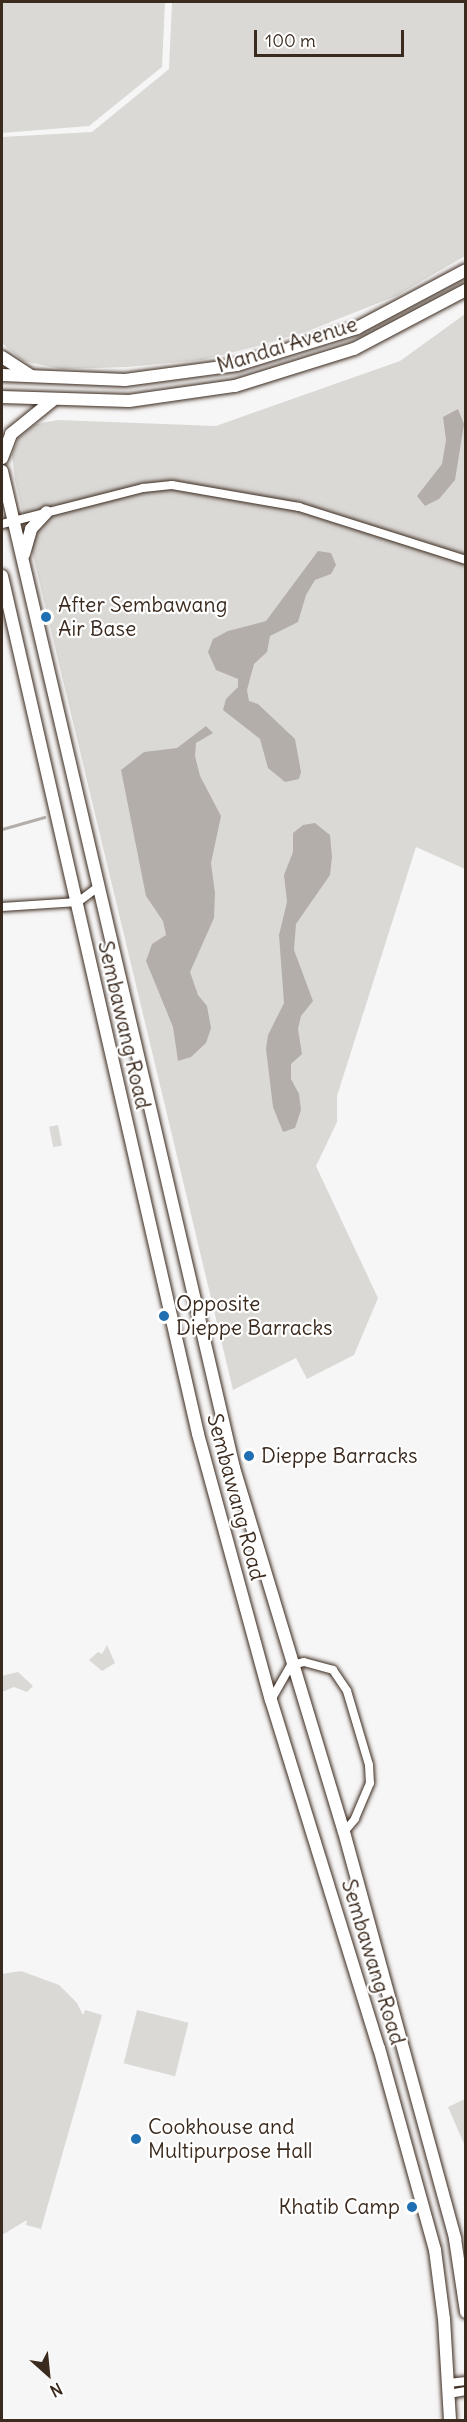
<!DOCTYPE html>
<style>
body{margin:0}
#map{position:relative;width:467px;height:2422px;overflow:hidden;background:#f7f6f6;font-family:Delius,sans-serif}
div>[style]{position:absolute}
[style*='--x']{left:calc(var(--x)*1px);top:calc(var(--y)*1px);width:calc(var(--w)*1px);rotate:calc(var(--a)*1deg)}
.green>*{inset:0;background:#dbd9d6;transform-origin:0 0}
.water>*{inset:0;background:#b4aeaa}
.stream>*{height:3px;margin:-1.5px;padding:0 1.5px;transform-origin:1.5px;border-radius:1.5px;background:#b4aeaa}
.roads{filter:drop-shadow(0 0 2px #3b2a1e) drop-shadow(0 0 2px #3b2a1e)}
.street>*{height:8px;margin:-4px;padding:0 4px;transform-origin:4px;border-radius:4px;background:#fff}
.primary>*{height:12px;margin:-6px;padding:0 6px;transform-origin:6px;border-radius:6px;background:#fff}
.dots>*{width:16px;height:16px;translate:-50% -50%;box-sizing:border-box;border:3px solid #fff;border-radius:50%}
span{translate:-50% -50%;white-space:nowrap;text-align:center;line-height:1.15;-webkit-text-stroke:4.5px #fff;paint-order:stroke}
.street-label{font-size:21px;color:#3b2a1e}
.poi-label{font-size:21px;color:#3b2a1e}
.left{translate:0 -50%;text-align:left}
.right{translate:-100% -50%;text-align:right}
.frame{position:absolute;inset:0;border:3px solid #3b2a1e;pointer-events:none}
.north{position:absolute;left:18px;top:2344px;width:60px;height:60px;-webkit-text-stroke:4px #fff;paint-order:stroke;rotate:153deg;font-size:16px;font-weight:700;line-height:24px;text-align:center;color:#3b2a1e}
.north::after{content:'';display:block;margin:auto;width:21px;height:27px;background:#3b2a1e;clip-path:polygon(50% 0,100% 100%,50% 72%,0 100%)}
.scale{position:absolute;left:254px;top:30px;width:150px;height:27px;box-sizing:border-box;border:3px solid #3b2a1e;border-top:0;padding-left:8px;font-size:18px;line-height:21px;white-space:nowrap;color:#3b2a1e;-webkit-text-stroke:4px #fff;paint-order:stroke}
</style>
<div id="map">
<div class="green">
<i style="clip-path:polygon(2px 2px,165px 2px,162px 67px,89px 126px,2px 133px)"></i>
<i style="clip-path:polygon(172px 2px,465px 2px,465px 256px,396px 296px,308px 331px,254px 347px,202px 360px,127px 367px,61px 369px,23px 361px,2px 343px,2px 137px,92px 132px,169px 69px)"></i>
<i style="clip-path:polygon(465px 314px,465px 869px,416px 847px,337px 1096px,337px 1122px,316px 1166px,378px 1298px,354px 1355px,307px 1379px,296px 1358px,233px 1390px,15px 480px,12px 455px,19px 437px,36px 424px,58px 420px,216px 426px,400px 361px)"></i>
<i style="left:58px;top:1125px;width:21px;height:9px;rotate:79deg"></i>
<i style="clip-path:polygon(107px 1645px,115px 1663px,102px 1671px,89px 1660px,98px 1652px,102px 1654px)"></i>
<i style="clip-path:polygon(18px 1672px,33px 1686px,27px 1692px,14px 1687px,2px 1692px,2px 1676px)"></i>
<i style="clip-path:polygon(21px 1971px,59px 1985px,77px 2003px,83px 2015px,85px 2010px,102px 2015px,41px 2229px,26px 2225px,27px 2220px,2px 2235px,2px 1974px)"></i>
<i style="left:137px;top:2010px;width:53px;height:55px;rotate:14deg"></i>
<i style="clip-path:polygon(465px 2099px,465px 2146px,448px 2107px)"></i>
</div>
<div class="water">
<i style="clip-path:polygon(458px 409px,464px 424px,455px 480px,439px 499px,425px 506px,417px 496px,442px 464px,446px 440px,443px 417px)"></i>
<i style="clip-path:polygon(318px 551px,331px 553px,336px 565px,331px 574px,315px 580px,306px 595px,298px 622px,270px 636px,267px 652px,254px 664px,247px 690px,249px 701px,258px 704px,295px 739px,301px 772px,299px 779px,285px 782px,268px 768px,260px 739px,223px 710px,226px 699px,238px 687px,238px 679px,216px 670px,208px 652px,213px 639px,228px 631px,266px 621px)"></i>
<i style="clip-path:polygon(206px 726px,213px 733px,196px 743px,195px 756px,200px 776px,221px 816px,211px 863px,215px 893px,214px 918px,190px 972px,198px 995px,207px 1006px,211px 1028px,206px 1043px,191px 1057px,178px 1061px,173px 1027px,146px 961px,152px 944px,166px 935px,163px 921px,146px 896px,121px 770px,144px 752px,177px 748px)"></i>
<i style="clip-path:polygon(315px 823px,330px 835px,332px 857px,330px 875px,296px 924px,294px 950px,313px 1001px,301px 1016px,298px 1029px,302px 1054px,291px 1064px,291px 1079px,299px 1094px,301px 1110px,295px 1128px,283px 1132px,273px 1107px,266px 1049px,268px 1035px,284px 1003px,279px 935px,287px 902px,284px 875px,293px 852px,293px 833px,303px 825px)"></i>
</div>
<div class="stream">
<i style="--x:2;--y:829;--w:44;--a:-15.9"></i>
</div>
<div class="roads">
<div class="street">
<i style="--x:2;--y:524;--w:146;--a:-14.3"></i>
<i style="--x:143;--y:488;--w:29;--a:-6"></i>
<i style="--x:172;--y:485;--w:129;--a:9.8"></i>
<i style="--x:299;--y:507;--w:175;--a:17.6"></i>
<i style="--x:2;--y:907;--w:76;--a:-3.8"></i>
<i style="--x:78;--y:902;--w:25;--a:-37"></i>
<i style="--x:271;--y:1700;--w:40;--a:-60.3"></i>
<i style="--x:291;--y:1665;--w:13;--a:-13"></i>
<i style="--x:304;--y:1662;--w:30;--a:15"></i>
<i style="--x:333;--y:1670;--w:25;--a:56"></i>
<i style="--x:347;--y:1691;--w:77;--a:73.4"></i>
<i style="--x:369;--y:1765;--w:18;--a:87"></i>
<i style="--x:370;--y:1783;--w:39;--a:113"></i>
<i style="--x:355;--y:1819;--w:17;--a:130"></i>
<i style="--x:449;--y:2383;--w:17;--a:-7"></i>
<i style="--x:449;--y:2394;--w:17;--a:-10"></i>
</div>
<div class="primary">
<i style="--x:2;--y:357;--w:35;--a:33"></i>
<i style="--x:2;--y:375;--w:123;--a:2.3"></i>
<i style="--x:125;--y:380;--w:113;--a:-7.6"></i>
<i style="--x:237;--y:365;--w:126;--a:-17.1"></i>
<i style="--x:357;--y:328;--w:123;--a:-28"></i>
<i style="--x:2;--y:397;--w:127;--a:1.8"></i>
<i style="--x:129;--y:401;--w:107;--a:-8.1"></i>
<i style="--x:235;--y:386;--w:125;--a:-17.3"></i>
<i style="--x:354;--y:349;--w:127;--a:-27.8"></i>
<i style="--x:2;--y:458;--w:26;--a:-69"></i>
<i style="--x:11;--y:434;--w:54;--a:-39"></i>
<i style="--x:2;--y:471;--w:1024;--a:76.9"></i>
<i style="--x:234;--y:1468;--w:380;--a:73.2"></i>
<i style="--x:344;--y:1832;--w:422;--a:74.7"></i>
<i style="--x:455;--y:2239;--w:74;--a:81.4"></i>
<i style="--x:24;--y:554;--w:26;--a:-74"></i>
<i style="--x:31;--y:529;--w:23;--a:-47"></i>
<i style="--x:2;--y:576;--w:880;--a:77.13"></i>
<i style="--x:198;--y:1434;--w:276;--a:74.7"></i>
<i style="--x:271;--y:1700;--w:364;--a:72.8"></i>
<i style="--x:379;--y:2048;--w:210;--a:74.5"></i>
<i style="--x:435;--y:2250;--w:70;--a:82.6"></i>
<i style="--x:444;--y:2319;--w:101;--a:86.6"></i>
</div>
</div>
<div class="dots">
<i style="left:46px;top:617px;background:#1f6fb2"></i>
<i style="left:164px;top:1316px;background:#1f6fb2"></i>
<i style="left:249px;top:1456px;background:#1f6fb2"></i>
<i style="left:136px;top:2139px;background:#1f6fb2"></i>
<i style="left:412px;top:2207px;background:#1f6fb2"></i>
</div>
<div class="street-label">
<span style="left:287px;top:345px;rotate:-17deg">Mandai Avenue</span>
<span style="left:124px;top:1025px;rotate:77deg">Sembawang Road</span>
<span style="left:236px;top:1497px;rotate:75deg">Sembawang Road</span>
<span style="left:373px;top:1962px;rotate:73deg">Sembawang Road</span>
</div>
<div class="poi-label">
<span class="left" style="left:58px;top:617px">After Sembawang<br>Air Base</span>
<span class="left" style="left:176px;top:1316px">Opposite<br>Dieppe Barracks</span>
<span class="left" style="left:261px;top:1456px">Dieppe Barracks</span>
<span class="left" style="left:148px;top:2139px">Cookhouse and<br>Multipurpose Hall</span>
<span class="right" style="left:400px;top:2207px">Khatib Camp</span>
</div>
<div class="frame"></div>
<div class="north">N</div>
<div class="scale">100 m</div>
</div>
